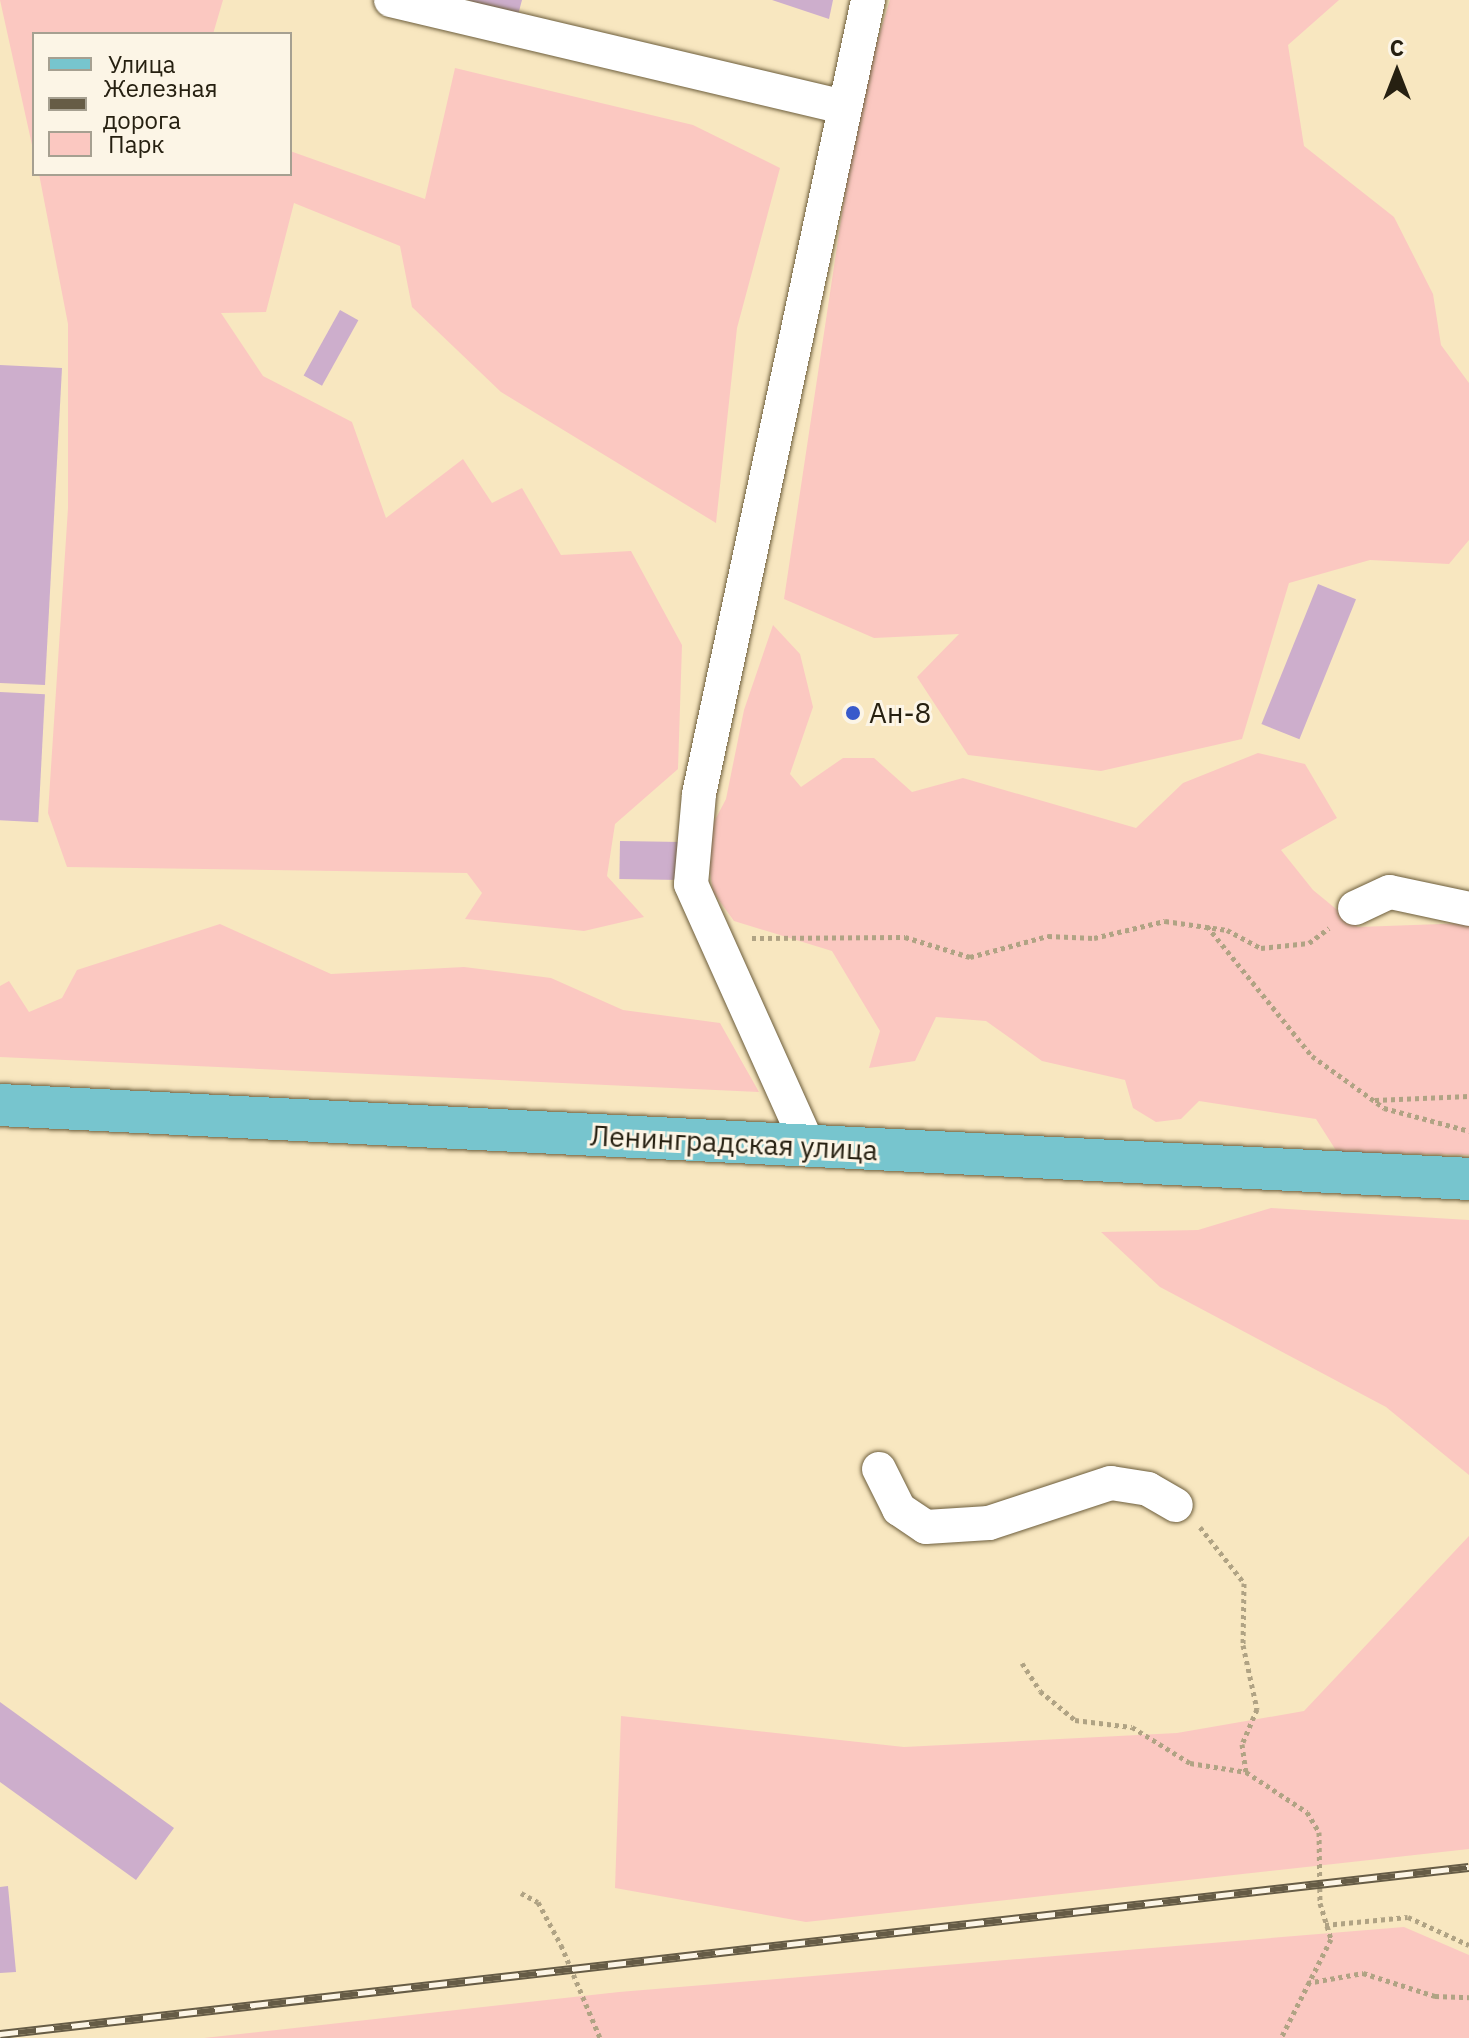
<!DOCTYPE html>
<meta charset="utf-8">
<style>
body{margin:0}
#map{position:relative;width:1469px;height:2038px;overflow:hidden;background:#f8e7c0;font-family:"IBM Plex Sans",sans-serif}
div>[style]{position:absolute}
[style*='--x']{left:calc(var(--x)*1px);top:calc(var(--y)*1px);width:calc(var(--w)*1px);rotate:calc(var(--a)*1deg)}
.green>*{inset:0;background:#fbc8c1}
.building>*{inset:0;background:#cdaecc;transform-origin:0 0}
.path>*{height:5px;margin-top:-2.5px;transform-origin:0;background:repeating-linear-gradient(90deg,#b0a384 0 4px,transparent 0 8px)}
.roads{filter:drop-shadow(0 0 2px #6c5d3b) drop-shadow(0 0 2px #6c5d3b)}
.minor>*{height:34px;margin:-17px;padding:0 17px;transform-origin:17px;border-radius:17px;background:#fff}
.major>*{height:42px;margin:-21px;padding:0 21px;transform-origin:21px;border-radius:21px;background:#77c5ce}
.rail>*{height:9px;margin-top:-4.5px;transform-origin:0;background:repeating-linear-gradient(90deg,#fcf5e6 0 18px,#665c46 0 36px);box-sizing:border-box;border-block:2px solid #665c46}
.dots>*{width:22px;height:22px;translate:-50% -50%;box-sizing:border-box;border:4px solid #fcf5e6;border-radius:50%}
span{translate:-50% -50%;white-space:nowrap;text-align:center;line-height:1.15;-webkit-text-stroke:6px #fcf5e6;paint-order:stroke}
.poi-label{font-size:28px;color:#262011}
.left{translate:0 -50%;text-align:left}
.street-label{font-size:28px;color:#262011}
.legend{position:absolute;left:32px;top:32px;width:260px;height:144px;box-sizing:border-box;background:#fcf5e6;border:2px solid #a6a091;margin:0;padding:10px 14px;list-style:none;font-size:24px;color:#262011}
.legend li{display:flex;align-items:center;gap:16px;height:40px}
.legend b{width:40px;border:2px solid #a6a091}
.north{position:absolute;left:1357px;top:32px;width:80px;height:80px;-webkit-text-stroke:6px #fcf5e6;paint-order:stroke;rotate:0deg;font-size:22px;font-weight:700;line-height:32px;text-align:center;color:#262011}
.north::after{content:'';display:block;margin:auto;width:28px;height:36px;background:#262011;clip-path:polygon(50% 0,100% 100%,50% 72%,0 100%)}
</style>
<div id="map">
<div class="green">
<i style="clip-path:polygon(0 0,223px 0,213px 34px,34px 34px,34px 154px)"></i>
<i style="clip-path:polygon(890px 0,1339px 0,1288px 45px,1304px 146px,1394px 217px,1433px 294px,1441px 345px,1469px 383px,1469px 540px,1449px 564px,1370px 560px,1289px 583px,1242px 739px,1101px 771px,968px 755px,917px 677px,959px 634px,874px 638px,784px 599px,859px 100px)"></i>
<i style="clip-path:polygon(455px 68px,693px 125px,780px 168px,737px 328px,716px 523px,501px 392px,412px 307px,400px 246px,294px 203px,266px 312px,221px 313px,263px 376px,352px 422px,386px 518px,463px 459px,492px 503px,522px 488px,561px 555px,631px 551px,682px 645px,678px 769px,615px 824px,607px 876px,644px 917px,584px 931px,465px 919px,482px 893px,467px 873px,67px 867px,48px 813px,68px 508px,68px 324px,39px 174px,290px 174px,290px 151px,425px 199px)"></i>
<i style="clip-path:polygon(773px 625px,800px 654px,813px 707px,790px 774px,801px 787px,843px 758px,874px 758px,912px 792px,963px 778px,1136px 828px,1183px 783px,1258px 753px,1305px 764px,1337px 818px,1281px 850px,1313px 890px,1358px 927px,1469px 923px,1469px 1155px,1337px 1152px,1316px 1119px,1199px 1101px,1181px 1119px,1156px 1122px,1133px 1108px,1125px 1080px,1042px 1061px,986px 1021px,936px 1017px,915px 1061px,869px 1068px,880px 1031px,832px 951px,734px 921px,713px 892px,705px 839px,726px 799px,744px 710px)"></i>
<i style="clip-path:polygon(220px 924px,331px 974px,464px 967px,551px 978px,623px 1010px,720px 1023px,759px 1092px,0 1057px,0 986px,9px 981px,29px 1012px,62px 998px,77px 970px)"></i>
<i style="clip-path:polygon(1271px 1208px,1469px 1220px,1469px 1475px,1386px 1407px,1160px 1287px,1101px 1232px,1198px 1230px)"></i>
<i style="clip-path:polygon(1469px 1536px,1469px 1849px,806px 1922px,615px 1888px,621px 1716px,904px 1747px,1177px 1733px,1304px 1711px)"></i>
<i style="clip-path:polygon(1404px 1927px,1469px 1955px,1469px 2038px,204px 2038px,619px 1992px)"></i>
</div>
<div class="building">
<i style="clip-path:polygon(467px 0,522px 0,518px 15px)"></i>
<i style="clip-path:polygon(772px 0,833px 0,829px 19px)"></i>
<i style="left:340px;top:310px;width:21px;height:75px;rotate:29deg"></i>
<i style="clip-path:polygon(0 365px,62px 368px,45px 685px,0 683px)"></i>
<i style="left:1318px;top:584px;width:41px;height:151px;rotate:22deg"></i>
<i style="left:0;top:692px;width:45px;height:128px;rotate:3deg"></i>
<i style="left:620px;top:841px;width:61px;height:38px;rotate:1deg"></i>
<i style="clip-path:polygon(0 1702px,174px 1828px,136px 1880px,0 1782px)"></i>
<i style="clip-path:polygon(8px 1886px,16px 1972px,0 1973px,0 1887px)"></i>
</div>
<div class="path">
<i style="--x:1207;--y:926;--w:167;--a:51.1"></i>
<i style="--x:1312;--y:1056;--w:89;--a:35.8"></i>
<i style="--x:1384;--y:1108;--w:88;--a:15.1"></i>
<i style="--x:752;--y:938;--w:153;--a:-0.4"></i>
<i style="--x:905;--y:937;--w:68;--a:17.1"></i>
<i style="--x:970;--y:957;--w:81;--a:-15.1"></i>
<i style="--x:1048;--y:936;--w:46;--a:2.5"></i>
<i style="--x:1094;--y:938;--w:73;--a:-13.5"></i>
<i style="--x:1165;--y:921;--w:63;--a:8.3"></i>
<i style="--x:1227;--y:930;--w:38;--a:28"></i>
<i style="--x:1261;--y:948;--w:48;--a:-5.9"></i>
<i style="--x:1309;--y:943;--w:25;--a:-37"></i>
<i style="--x:1375;--y:1100;--w:94;--a:-2.4"></i>
<i style="--x:1200;--y:1527;--w:71;--a:51.8"></i>
<i style="--x:1244;--y:1583;--w:62;--a:90.9"></i>
<i style="--x:1243;--y:1645;--w:66;--a:77.7"></i>
<i style="--x:1257;--y:1709;--w:38;--a:113"></i>
<i style="--x:1242;--y:1744;--w:28;--a:82"></i>
<i style="--x:1022;--y:1663;--w:33;--a:57"></i>
<i style="--x:1040;--y:1691;--w:45;--a:39.6"></i>
<i style="--x:1075;--y:1720;--w:57;--a:7"></i>
<i style="--x:1132;--y:1727;--w:68;--a:31.8"></i>
<i style="--x:1190;--y:1763;--w:57;--a:9.1"></i>
<i style="--x:1246;--y:1772;--w:73;--a:33.3"></i>
<i style="--x:1307;--y:1812;--w:23;--a:59"></i>
<i style="--x:1319;--y:1832;--w:71;--a:89.2"></i>
<i style="--x:1320;--y:1903;--w:38;--a:73"></i>
<i style="--x:1331;--y:1939;--w:111;--a:116.8"></i>
<i style="--x:521;--y:1893;--w:19;--a:28"></i>
<i style="--x:538;--y:1902;--w:49;--a:61.9"></i>
<i style="--x:561;--y:1945;--w:101;--a:67.2"></i>
<i style="--x:1325;--y:1925;--w:83;--a:-5.5"></i>
<i style="--x:1408;--y:1917;--w:67;--a:24.7"></i>
<i style="--x:1307;--y:1983;--w:57;--a:-10.1"></i>
<i style="--x:1363;--y:1973;--w:76;--a:17.7"></i>
<i style="--x:1435;--y:1996;--w:34;--a:2"></i>
</div>
<div class="roads">
<div class="minor">
<i style="--x:391;--y:0;--w:464;--a:13.3"></i>
<i style="--x:1355;--y:908;--w:38;--a:-25"></i>
<i style="--x:1390;--y:892;--w:81;--a:12.1"></i>
<i style="--x:809;--y:1147;--w:288;--a:-114.2"></i>
<i style="--x:691;--y:884;--w:90;--a:-84.9"></i>
<i style="--x:699;--y:794;--w:812;--a:-77.98"></i>
<i style="--x:879;--y:1469;--w:45;--a:63.4"></i>
<i style="--x:899;--y:1509;--w:32;--a:34"></i>
<i style="--x:926;--y:1527;--w:63;--a:-3.6"></i>
<i style="--x:989;--y:1523;--w:128;--a:-18.2"></i>
<i style="--x:1111;--y:1483;--w:37;--a:9"></i>
<i style="--x:1148;--y:1489;--w:32;--a:30"></i>
</div>
<div class="major">
<i style="--x:0;--y:1105;--w:1471;--a:2.88"></i>
</div>
</div>
<div class="rail">
<i style="--x:0;--y:2034;--w:1478;--a:-6.49"></i>
</div>
<div class="dots">
<i style="left:853px;top:713px;background:#385acb"></i>
</div>
<div class="poi-label">
<span class="left" style="left:869px;top:713px">Ан-8</span>
</div>
<div class="street-label">
<span style="left:734px;top:1143px;rotate:3deg">Ленинградская улица</span>
</div>
<ul class="legend">
<li><b style="height:10px;background:#77c5ce"></b>Улица</li>
<li><b style="height:10px;background:#665c46"></b>Железная дорога</li>
<li><b style="height:22px;background:#fbc8c1"></b>Парк</li>
</ul>
<div class="north">С</div>
</div>
